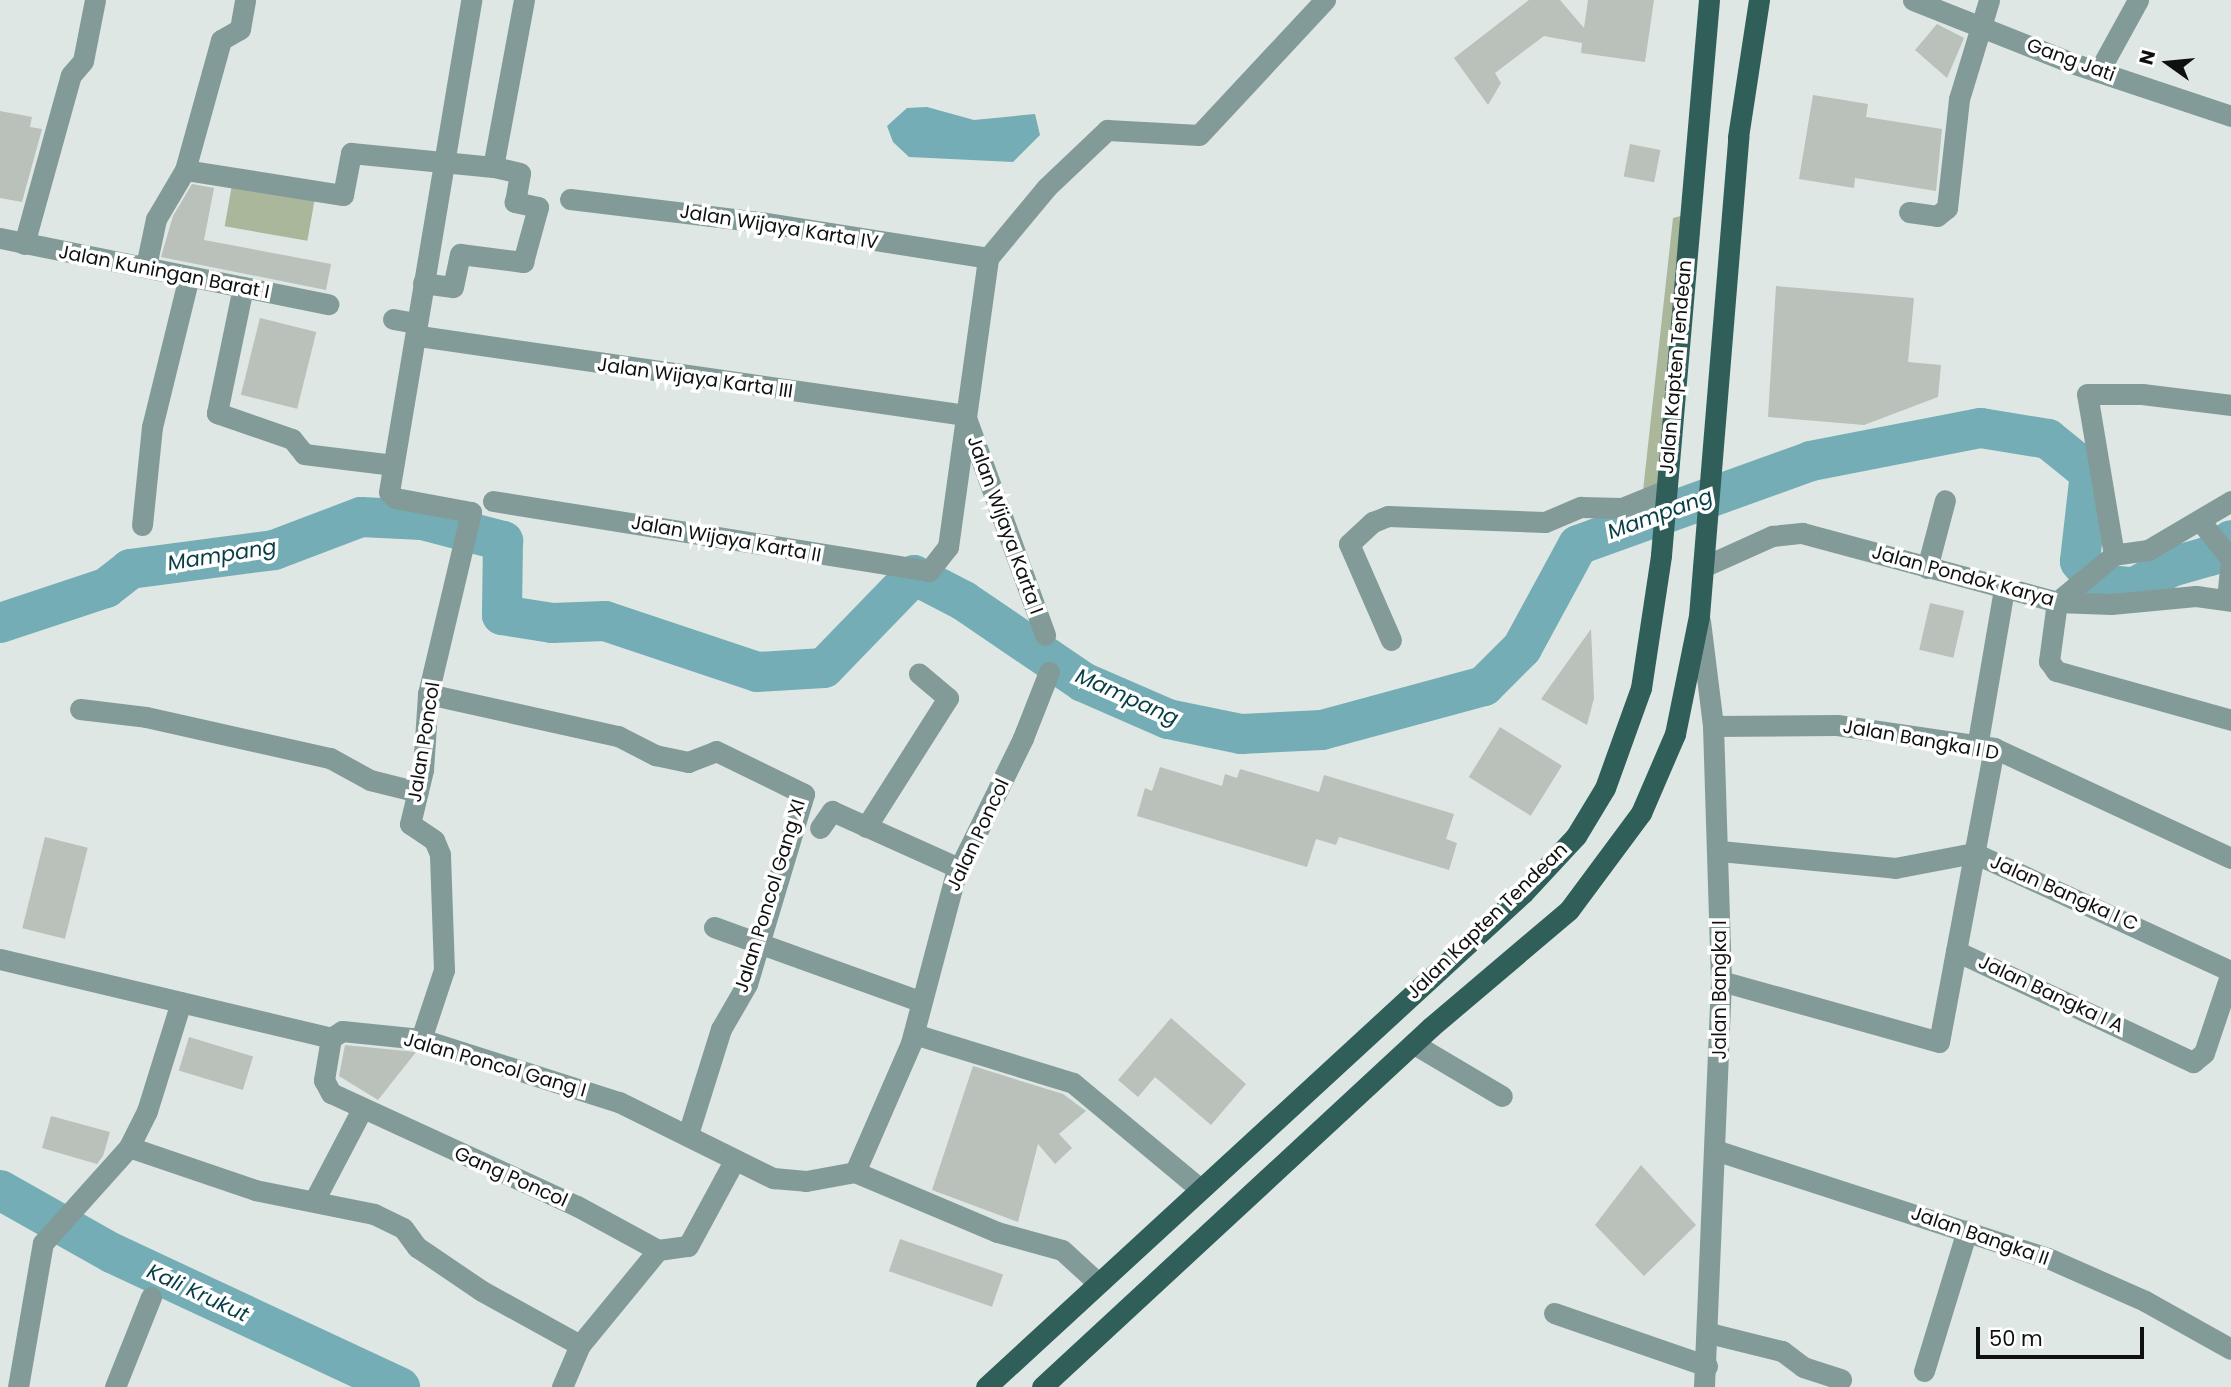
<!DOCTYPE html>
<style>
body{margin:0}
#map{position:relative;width:2231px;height:1387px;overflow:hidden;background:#dee7e3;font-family:Poppins,sans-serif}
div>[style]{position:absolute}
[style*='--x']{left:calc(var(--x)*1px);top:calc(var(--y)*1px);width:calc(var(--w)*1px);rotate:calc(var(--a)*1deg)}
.green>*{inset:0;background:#abb79a;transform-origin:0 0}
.water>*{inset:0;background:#74adb5}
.river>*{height:40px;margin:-20px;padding:0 20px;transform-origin:20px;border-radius:20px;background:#74adb5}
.building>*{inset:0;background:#bac0ba;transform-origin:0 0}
.minor>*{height:21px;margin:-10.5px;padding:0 10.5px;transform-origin:10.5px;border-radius:10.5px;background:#839b98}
.major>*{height:21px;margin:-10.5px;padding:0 10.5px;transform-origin:10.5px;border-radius:10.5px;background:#305e59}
span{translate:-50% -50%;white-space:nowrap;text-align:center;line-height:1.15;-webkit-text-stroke:7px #fff;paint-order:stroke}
.street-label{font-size:19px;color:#0f1110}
.water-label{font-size:21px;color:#073f45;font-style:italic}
.north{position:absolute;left:2133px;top:28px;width:70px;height:70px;-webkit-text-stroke:5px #fff;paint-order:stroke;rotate:285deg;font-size:19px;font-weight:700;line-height:28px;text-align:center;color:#0f1110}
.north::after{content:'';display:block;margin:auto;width:24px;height:32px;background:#0f1110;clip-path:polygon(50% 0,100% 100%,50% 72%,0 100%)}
.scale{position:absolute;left:1976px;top:1327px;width:168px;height:32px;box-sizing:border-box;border:4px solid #0f1110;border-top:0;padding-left:9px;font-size:21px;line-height:24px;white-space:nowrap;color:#0f1110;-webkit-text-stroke:5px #fff;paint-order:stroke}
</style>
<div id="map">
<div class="green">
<i style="left:233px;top:179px;width:84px;height:48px;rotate:10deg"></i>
<i style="clip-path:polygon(1688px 214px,1666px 490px,1642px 500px,1673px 218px)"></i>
</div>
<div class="water">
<i style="clip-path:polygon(927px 107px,974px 120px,1035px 114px,1040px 135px,1013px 162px,909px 157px,893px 142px,887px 126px,907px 108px)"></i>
</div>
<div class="river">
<i style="--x:0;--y:623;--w:112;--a:-18.3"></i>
<i style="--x:106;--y:588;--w:31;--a:-38"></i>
<i style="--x:130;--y:569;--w:145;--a:-7.5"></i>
<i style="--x:274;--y:550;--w:93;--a:-20.8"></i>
<i style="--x:361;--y:517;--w:61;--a:2.8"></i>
<i style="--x:422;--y:520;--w:84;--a:14.5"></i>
<i style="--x:503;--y:541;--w:74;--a:90.8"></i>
<i style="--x:502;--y:615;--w:51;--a:9.1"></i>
<i style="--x:552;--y:623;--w:53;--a:-2.2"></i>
<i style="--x:605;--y:621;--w:160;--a:18.5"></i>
<i style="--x:757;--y:672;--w:67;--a:-3.4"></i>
<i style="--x:824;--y:668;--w:129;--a:-45.9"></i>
<i style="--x:914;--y:575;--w:56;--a:27.5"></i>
<i style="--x:964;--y:601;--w:144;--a:34.2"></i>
<i style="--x:1083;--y:682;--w:93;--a:23.5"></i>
<i style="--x:1168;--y:719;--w:75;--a:11.6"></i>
<i style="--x:1241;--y:734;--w:81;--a:-2.8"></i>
<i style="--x:1322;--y:730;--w:168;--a:-15.2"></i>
<i style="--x:1484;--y:686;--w:54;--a:-45"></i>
<i style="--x:1522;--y:648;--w:117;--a:-61.5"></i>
<i style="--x:1578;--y:545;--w:248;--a:-19.8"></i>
<i style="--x:1811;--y:461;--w:173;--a:-11"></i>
<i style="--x:1981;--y:428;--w:68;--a:9.3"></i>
<i style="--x:2048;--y:439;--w:54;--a:39"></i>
<i style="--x:2090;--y:473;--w:89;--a:96.5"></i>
<i style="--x:2080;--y:561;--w:29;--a:54"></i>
<i style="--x:2097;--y:584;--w:38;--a:5"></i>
<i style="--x:2135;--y:587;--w:41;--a:-29.1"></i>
<i style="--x:2171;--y:567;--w:41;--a:-15.8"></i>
<i style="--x:2210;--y:556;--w:26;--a:-37"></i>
<i style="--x:0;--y:1190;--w:129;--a:29.4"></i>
<i style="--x:112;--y:1253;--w:318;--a:25"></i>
</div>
<div class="building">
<i style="clip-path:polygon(1529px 0,1560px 0,1584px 28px,1588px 0,1654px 0,1645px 62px,1581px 53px,1582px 43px,1544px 36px,1495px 73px,1501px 83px,1488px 105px,1454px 58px)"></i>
<i style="clip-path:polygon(1937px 24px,1964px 38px,1947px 78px,1915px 50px)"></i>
<i style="clip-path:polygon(1813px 95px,1868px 104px,1866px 117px,1942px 129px,1936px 191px,1855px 178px,1854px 188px,1799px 179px)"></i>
<i style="clip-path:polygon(0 111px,32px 117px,30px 127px,42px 129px,22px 202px,0 198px)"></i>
<i style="left:1630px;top:144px;width:31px;height:33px;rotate:11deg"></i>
<i style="clip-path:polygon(192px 184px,214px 188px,204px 240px,331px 264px,326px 290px,161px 257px,173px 216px)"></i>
<i style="clip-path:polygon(1776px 286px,1914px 298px,1908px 362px,1941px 365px,1938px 397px,1864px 425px,1768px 417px)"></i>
<i style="left:260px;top:318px;width:58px;height:79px;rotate:14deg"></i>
<i style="left:1930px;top:603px;width:35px;height:48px;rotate:13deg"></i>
<i style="clip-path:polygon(1591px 629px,1594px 698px,1587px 725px,1541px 699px)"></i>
<i style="left:1500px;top:727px;width:73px;height:59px;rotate:32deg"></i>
<i style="clip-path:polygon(1160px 767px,1222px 786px,1225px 774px,1237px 778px,1240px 769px,1319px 792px,1324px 775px,1454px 814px,1446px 839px,1457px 843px,1449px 870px,1339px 837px,1336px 845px,1316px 839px,1307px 867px,1137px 816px,1145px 788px,1152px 791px)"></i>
<i style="left:45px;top:837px;width:44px;height:94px;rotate:14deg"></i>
<i style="clip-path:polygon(1171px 1018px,1246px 1084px,1211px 1125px,1155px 1077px,1138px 1097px,1118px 1080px)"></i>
<i style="left:189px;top:1037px;width:67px;height:35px;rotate:17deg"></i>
<i style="clip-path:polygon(345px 1045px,416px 1052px,378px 1100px,339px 1076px)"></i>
<i style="clip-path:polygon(973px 1066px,1063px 1094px,1086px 1111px,1059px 1134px,1072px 1148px,1055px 1164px,1038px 1144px,1018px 1222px,932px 1190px)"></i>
<i style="clip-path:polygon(51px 1116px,110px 1132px,103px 1156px,97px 1164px,42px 1148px)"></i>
<i style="clip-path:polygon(1641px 1165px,1696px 1225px,1644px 1276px,1595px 1225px)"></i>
<i style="left:900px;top:1239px;width:109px;height:34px;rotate:19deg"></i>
</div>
<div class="minor">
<i style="--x:1913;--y:0;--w:171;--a:21.6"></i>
<i style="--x:2072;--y:63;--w:168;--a:18.4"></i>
<i style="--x:2099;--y:71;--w:81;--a:-61.2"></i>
<i style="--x:185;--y:170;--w:160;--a:9"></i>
<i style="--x:343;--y:195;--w:43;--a:-79.2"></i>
<i style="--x:351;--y:153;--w:143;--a:5.6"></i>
<i style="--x:493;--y:167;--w:170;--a:-79.5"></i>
<i style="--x:570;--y:199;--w:192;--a:6.9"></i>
<i style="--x:761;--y:222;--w:230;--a:9"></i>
<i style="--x:1909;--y:212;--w:28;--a:8"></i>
<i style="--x:1937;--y:216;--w:13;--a:-39"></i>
<i style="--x:1947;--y:208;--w:110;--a:-83.7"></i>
<i style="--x:1959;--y:99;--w:103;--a:-73.1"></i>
<i style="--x:0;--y:238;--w:335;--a:11.4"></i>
<i style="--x:24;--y:244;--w:175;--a:-74.5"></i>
<i style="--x:71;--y:75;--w:18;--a:-49"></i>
<i style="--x:83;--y:61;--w:62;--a:-78.9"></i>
<i style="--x:988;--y:258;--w:92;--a:-50.3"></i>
<i style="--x:1047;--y:187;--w:83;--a:-43.5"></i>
<i style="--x:1107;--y:130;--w:92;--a:3.1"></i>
<i style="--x:1199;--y:135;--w:185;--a:-47"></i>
<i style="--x:146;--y:266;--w:48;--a:-78"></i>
<i style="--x:156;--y:219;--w:57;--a:-59.4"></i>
<i style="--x:185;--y:170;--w:135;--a:-74.5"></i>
<i style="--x:221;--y:40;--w:22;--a:-30"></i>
<i style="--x:240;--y:29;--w:29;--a:-80"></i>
<i style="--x:423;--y:283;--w:30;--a:8"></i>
<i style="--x:453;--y:287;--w:34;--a:-78"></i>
<i style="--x:460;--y:254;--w:64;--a:7.2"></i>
<i style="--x:523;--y:262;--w:57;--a:-74.7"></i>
<i style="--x:538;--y:207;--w:24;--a:-168"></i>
<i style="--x:515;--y:202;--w:29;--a:-80"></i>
<i style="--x:520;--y:173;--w:28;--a:-167"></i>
<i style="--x:243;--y:287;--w:129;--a:101.7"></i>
<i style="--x:217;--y:413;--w:79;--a:19.1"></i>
<i style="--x:292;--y:439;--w:19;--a:51"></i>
<i style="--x:304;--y:454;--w:90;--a:7"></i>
<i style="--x:393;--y:319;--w:23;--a:10"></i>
<i style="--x:426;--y:337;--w:545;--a:8.23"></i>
<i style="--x:965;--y:415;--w:234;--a:70"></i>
<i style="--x:493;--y:501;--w:442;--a:9.1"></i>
<i style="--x:929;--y:571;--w:31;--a:-52"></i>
<i style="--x:948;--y:547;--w:292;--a:-82.1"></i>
<i style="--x:2231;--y:501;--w:96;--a:149.4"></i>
<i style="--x:2148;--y:550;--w:34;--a:172"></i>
<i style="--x:2114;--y:555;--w:74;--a:140.5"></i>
<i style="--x:2057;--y:602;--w:60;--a:97.7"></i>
<i style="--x:2049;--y:661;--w:12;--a:55"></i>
<i style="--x:2056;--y:671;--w:182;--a:15.6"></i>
<i style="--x:2201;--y:522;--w:48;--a:51"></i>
<i style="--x:2231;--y:559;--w:40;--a:95.7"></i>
<i style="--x:142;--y:525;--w:99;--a:-84.2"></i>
<i style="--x:152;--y:427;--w:155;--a:-76.2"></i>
<i style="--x:2114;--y:555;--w:163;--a:-99.5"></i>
<i style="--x:2087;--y:394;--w:55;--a:0"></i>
<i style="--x:2142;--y:394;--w:90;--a:7"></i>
<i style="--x:1703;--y:567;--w:76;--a:-24.2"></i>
<i style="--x:1772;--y:536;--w:30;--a:-6"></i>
<i style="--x:1802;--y:533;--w:264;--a:15.1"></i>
<i style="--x:2057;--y:602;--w:54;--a:2.1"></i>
<i style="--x:2111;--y:604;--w:85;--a:-5.4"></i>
<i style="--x:2196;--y:596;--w:35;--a:8"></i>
<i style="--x:1927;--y:568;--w:70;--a:-75.2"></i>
<i style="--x:1700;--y:621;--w:106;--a:82.9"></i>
<i style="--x:1713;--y:726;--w:255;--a:88.2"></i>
<i style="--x:1721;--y:981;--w:406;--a:92.4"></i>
<i style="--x:1391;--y:640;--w:105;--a:-113.6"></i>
<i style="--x:1349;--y:544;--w:33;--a:-43"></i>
<i style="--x:1373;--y:522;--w:16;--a:-22"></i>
<i style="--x:1388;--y:516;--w:157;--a:2.2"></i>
<i style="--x:1545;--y:522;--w:39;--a:-23"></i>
<i style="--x:1581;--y:507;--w:41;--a:1.4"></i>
<i style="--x:1622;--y:508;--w:48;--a:-22.2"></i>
<i style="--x:428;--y:694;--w:195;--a:12.5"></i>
<i style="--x:618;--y:736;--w:42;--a:27.2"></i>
<i style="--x:655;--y:755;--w:34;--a:12"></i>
<i style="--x:688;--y:762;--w:30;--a:-21"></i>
<i style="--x:716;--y:751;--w:98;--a:26"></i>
<i style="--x:804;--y:794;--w:198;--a:106.7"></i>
<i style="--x:747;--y:984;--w:52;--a:120"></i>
<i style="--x:721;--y:1029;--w:110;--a:107.4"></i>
<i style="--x:80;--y:709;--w:66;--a:6.9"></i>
<i style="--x:146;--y:717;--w:189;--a:12.6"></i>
<i style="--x:330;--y:758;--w:46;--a:28.8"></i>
<i style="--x:370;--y:780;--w:49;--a:14"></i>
<i style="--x:1713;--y:726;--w:124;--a:-0.5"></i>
<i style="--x:1837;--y:725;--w:159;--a:8.3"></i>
<i style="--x:1994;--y:748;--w:261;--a:24.9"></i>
<i style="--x:1977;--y:747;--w:160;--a:-80.3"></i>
<i style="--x:866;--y:827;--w:153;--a:-57.6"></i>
<i style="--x:948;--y:698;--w:38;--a:-140"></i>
<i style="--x:820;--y:828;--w:21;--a:-55"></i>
<i style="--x:832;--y:811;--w:139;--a:24.2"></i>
<i style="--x:1720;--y:851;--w:176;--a:5.5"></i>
<i style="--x:1895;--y:868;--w:80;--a:-10.8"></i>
<i style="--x:1974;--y:853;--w:283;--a:24.7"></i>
<i style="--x:714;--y:927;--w:218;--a:19.8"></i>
<i style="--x:1956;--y:951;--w:262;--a:25.1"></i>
<i style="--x:2193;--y:1062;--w:14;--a:-39"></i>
<i style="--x:2204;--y:1053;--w:84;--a:-71.4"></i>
<i style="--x:0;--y:959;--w:340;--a:13.4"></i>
<i style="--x:331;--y:1038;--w:13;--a:-32"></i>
<i style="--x:342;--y:1031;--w:79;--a:5.8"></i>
<i style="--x:421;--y:1039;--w:208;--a:17.7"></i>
<i style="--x:619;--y:1102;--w:172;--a:26.3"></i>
<i style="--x:773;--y:1178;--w:33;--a:5"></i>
<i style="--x:806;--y:1181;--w:50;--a:-10.4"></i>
<i style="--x:1721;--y:981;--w:226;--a:15.6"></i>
<i style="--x:1939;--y:1042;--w:299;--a:-79.4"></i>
<i style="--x:914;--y:1034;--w:166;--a:17.1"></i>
<i style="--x:1073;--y:1083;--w:165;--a:39.8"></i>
<i style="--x:331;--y:1038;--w:43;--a:99.5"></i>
<i style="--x:324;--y:1080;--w:15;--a:62"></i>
<i style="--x:331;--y:1093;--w:271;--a:24.7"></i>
<i style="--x:577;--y:1206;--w:92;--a:28.5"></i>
<i style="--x:658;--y:1250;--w:30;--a:-8"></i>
<i style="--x:688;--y:1246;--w:97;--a:-61.6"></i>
<i style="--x:421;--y:1039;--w:73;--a:-71.6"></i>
<i style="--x:444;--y:970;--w:116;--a:-92"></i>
<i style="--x:440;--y:854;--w:15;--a:-113"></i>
<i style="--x:434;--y:840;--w:29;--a:-146"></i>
<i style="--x:410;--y:824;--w:56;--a:-76.5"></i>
<i style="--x:423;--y:770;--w:76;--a:-86.2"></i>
<i style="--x:428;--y:694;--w:187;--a:-76.7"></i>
<i style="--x:471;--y:512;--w:77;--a:-169.6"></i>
<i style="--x:395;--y:498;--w:8;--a:-135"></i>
<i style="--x:389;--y:492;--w:499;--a:-80.5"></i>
<i style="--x:1414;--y:1044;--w:102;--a:30.6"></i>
<i style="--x:129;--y:1147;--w:133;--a:18.8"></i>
<i style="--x:255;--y:1190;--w:121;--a:11.4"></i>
<i style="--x:374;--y:1214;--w:32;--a:26"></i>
<i style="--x:403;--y:1228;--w:24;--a:54"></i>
<i style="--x:417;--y:1247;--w:78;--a:34.1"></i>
<i style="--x:482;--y:1291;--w:112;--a:28.9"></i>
<i style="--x:1718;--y:1151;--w:347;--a:18"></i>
<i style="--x:2048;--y:1258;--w:106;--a:23.9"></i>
<i style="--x:2145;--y:1301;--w:98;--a:29.2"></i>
<i style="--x:855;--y:1172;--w:141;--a:-66.5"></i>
<i style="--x:911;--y:1043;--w:172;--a:-75.2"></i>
<i style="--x:955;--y:877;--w:155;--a:-63.9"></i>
<i style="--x:1023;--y:738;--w:71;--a:-68.5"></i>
<i style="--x:855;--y:1172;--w:154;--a:22.9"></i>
<i style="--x:997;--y:1232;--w:67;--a:15.5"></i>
<i style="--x:1062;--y:1250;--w:49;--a:42.5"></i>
<i style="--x:315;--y:1199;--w:99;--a:-62.4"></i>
<i style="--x:1554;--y:1313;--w:162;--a:19.1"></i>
<i style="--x:1709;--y:1333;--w:75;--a:13.9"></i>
<i style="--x:1782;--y:1351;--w:26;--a:37"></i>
<i style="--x:1803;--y:1367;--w:40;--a:18"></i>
<i style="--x:1924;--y:1371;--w:147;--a:-73"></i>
<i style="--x:18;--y:1387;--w:146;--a:-80.2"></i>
<i style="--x:43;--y:1243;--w:129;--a:-48.1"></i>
<i style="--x:129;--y:1147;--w:40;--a:-63.4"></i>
<i style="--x:147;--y:1111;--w:114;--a:-72.7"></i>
<i style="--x:115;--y:1387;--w:97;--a:-68.2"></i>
<i style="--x:562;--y:1387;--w:46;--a:-66.8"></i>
<i style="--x:580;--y:1345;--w:123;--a:-50.6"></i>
</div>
<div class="major">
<i style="--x:986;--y:1387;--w:730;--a:-42.61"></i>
<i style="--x:1523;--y:893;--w:78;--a:-47.1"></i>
<i style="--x:1576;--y:836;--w:56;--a:-58.9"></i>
<i style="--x:1605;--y:788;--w:106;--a:-70.2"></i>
<i style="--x:1641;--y:688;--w:134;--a:-81.4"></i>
<i style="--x:1661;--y:555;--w:557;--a:-85.06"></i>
<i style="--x:1042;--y:1387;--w:530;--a:-42.78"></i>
<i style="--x:1431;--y:1027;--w:181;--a:-40.3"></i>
<i style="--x:1569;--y:910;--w:121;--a:-53.4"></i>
<i style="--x:1641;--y:813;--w:86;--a:-66.7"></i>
<i style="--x:1675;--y:734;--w:120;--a:-78.5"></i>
<i style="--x:1699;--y:616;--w:481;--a:-85.3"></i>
<i style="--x:1738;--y:137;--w:139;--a:-81.3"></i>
</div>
<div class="street-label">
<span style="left:2071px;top:60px;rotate:20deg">Gang Jati</span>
<span style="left:779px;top:227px;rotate:9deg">Jalan Wijaya Karta IV</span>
<span style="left:164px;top:272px;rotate:11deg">Jalan Kuningan Barat I</span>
<span style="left:1676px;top:367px;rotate:-85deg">Jalan Kapten Tendean</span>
<span style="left:695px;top:378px;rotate:8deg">Jalan Wijaya Karta III</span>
<span style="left:1005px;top:525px;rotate:70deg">Jalan Wijaya Karta I</span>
<span style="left:726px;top:539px;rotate:10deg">Jalan Wijaya Karta II</span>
<span style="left:1963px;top:576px;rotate:15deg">Jalan Pondok Karya</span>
<span style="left:1921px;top:740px;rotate:10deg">Jalan Bangka I D</span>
<span style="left:424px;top:742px;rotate:-81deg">Jalan Poncol</span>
<span style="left:978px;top:835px;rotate:-65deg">Jalan Poncol</span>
<span style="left:2064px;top:893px;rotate:24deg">Jalan Bangka I C</span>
<span style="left:770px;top:896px;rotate:-73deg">Jalan Poncol Gang XI</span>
<span style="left:1487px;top:921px;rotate:-44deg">Jalan Kapten Tendean</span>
<span style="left:1720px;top:990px;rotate:-90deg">Jalan Bangka I</span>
<span style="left:2051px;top:994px;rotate:25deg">Jalan Bangka I A</span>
<span style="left:495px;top:1065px;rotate:16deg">Jalan Poncol Gang I</span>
<span style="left:511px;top:1177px;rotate:24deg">Gang Poncol</span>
<span style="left:1980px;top:1236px;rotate:19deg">Jalan Bangka II</span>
</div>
<div class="water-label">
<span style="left:1660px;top:514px;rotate:-20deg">Mampang</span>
<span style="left:222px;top:555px;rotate:-9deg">Mampang</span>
<span style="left:1127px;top:697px;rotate:24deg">Mampang</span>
<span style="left:198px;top:1293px;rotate:25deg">Kali Krukut</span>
</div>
<div class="north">N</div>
<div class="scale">50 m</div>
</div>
